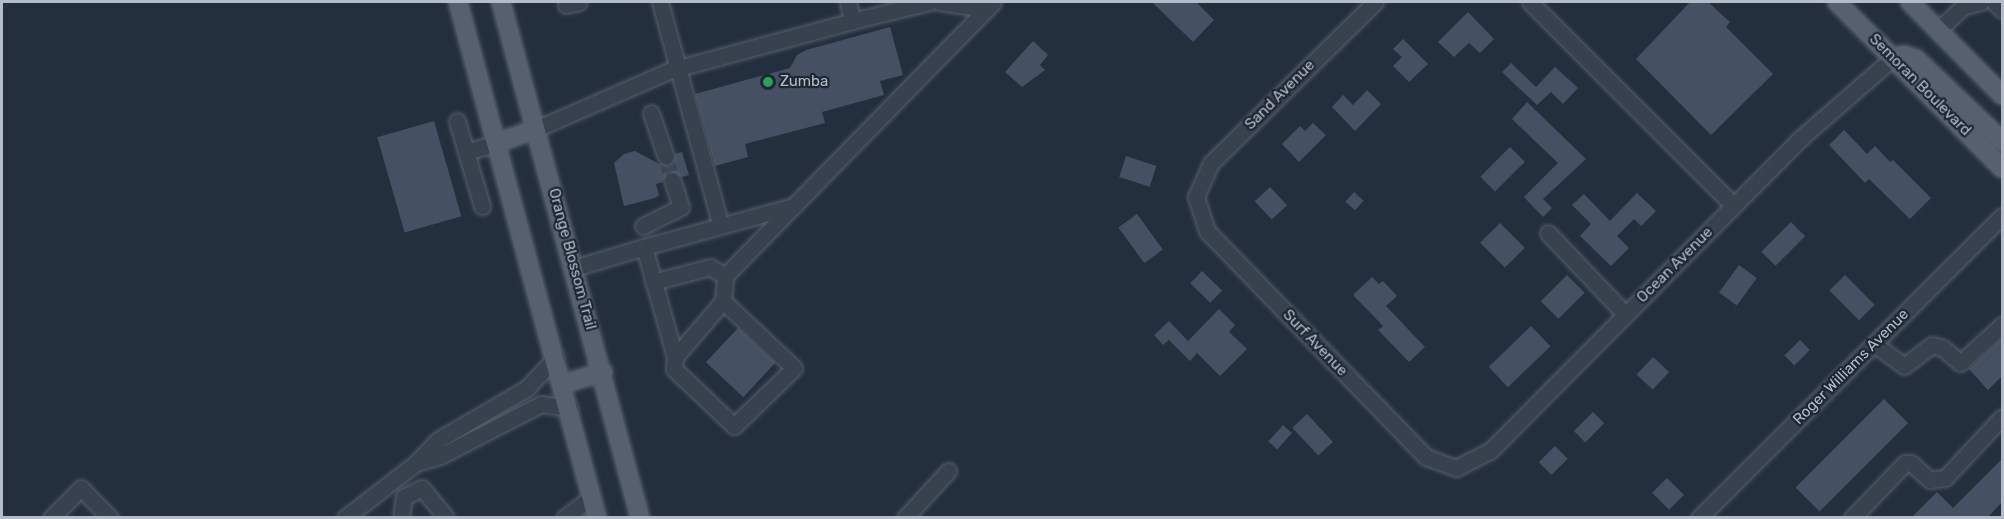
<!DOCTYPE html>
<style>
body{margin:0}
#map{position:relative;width:2004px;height:519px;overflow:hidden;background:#242f3e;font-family:Rubik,sans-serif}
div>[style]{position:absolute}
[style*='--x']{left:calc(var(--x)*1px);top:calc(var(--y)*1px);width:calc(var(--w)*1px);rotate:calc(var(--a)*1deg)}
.building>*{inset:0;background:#455162;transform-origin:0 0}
.minor-tunnel>*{height:15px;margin-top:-7.5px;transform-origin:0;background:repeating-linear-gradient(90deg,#3a4453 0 15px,transparent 0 23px)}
.roads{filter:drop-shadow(0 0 2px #565f6c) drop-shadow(0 0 2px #565f6c)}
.minor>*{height:15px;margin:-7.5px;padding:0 7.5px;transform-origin:7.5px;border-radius:7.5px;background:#38414e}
.major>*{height:18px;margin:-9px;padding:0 9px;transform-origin:9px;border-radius:9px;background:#56606e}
.dots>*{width:16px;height:16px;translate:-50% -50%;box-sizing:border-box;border:3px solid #1d2633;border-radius:50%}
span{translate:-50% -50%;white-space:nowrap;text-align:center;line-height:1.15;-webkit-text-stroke:4.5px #1d2633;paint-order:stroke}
.poi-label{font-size:15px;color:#b4bcc9}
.left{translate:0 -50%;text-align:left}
.street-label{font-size:15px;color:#b4bcc9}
.frame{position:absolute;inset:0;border:3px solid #b4bcc9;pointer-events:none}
</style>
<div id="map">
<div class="building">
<i style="clip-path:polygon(1152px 2px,1196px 2px,1214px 20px,1193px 42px)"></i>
<i style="clip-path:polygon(1690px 2px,1708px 2px,1730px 22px,1726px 27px,1773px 74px,1711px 135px,1636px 59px)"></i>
<i style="clip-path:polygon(1468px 12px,1494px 39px,1480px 53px,1469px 43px,1454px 57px,1438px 42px)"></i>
<i style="clip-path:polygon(890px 27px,903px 75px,880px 81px,884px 95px,822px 112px,825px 123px,745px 144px,748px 157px,715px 166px,695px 94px,790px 68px,797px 55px,806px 50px)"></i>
<i style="clip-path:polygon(1403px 39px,1428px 64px,1409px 82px,1393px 66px,1402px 57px,1393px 49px)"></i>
<i style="clip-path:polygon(1033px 41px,1048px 55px,1040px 65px,1045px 70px,1022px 87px,1005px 72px)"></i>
<i style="clip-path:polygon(1511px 63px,1536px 87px,1555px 67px,1578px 88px,1563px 104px,1551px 92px,1537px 105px,1502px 72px)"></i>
<i style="clip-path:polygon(1367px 90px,1381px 104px,1355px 131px,1332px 107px,1343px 95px,1353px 105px)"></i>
<i style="clip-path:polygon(1527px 102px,1586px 159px,1543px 199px,1552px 208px,1543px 217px,1524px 197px,1558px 163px,1512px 119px)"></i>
<i style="left:434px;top:121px;width:99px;height:59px;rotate:74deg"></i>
<i style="clip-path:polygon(1313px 123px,1326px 135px,1299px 162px,1282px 144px,1300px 126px,1305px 131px)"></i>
<i style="clip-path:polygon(1844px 130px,1867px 154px,1875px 146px,1890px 162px,1893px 160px,1931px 198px,1910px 219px,1869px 179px,1865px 183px,1829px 145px)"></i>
<i style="left:1510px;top:147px;width:21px;height:42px;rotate:45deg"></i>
<i style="clip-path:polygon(635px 151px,665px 167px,673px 164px,675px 154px,682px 152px,689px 175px,681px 177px,668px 171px,663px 182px,656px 184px,659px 195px,655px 198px,624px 206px,614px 163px,624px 154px)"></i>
<i style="left:1126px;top:156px;width:32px;height:22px;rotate:18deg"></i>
<i style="left:1270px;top:187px;width:25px;height:21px;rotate:47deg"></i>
<i style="left:1354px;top:192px;width:13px;height:13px;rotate:42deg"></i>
<i style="clip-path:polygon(1637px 193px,1656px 211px,1641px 226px,1634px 219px,1617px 236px,1629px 248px,1611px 266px,1580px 236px,1591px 224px,1572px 205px,1584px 194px,1610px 221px)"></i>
<i style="left:1137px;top:214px;width:44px;height:23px;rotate:54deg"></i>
<i style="left:1791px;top:222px;width:20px;height:42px;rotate:45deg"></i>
<i style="left:1500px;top:223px;width:35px;height:28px;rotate:45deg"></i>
<i style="left:1739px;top:265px;width:22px;height:34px;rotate:36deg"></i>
<i style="left:1202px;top:271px;width:28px;height:17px;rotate:44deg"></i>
<i style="left:1567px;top:275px;width:25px;height:37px;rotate:45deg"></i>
<i style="left:1845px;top:275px;width:42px;height:22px;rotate:45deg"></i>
<i style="clip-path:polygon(1372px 277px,1379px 284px,1383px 281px,1397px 296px,1386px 306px,1425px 347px,1409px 362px,1378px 330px,1383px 326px,1353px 295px)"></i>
<i style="clip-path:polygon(1219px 309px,1235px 325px,1229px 332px,1247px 349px,1220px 376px,1197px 353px,1190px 361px,1169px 340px,1163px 345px,1154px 335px,1169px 321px,1188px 341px)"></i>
<i style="left:1531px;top:326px;width:28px;height:59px;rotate:46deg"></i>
<i style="left:738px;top:328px;width:51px;height:47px;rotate:43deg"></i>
<i style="clip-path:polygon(2002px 338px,2002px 376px,1988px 390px,1969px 369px)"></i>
<i style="left:1800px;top:340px;width:14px;height:22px;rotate:45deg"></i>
<i style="left:1653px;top:357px;width:22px;height:24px;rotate:43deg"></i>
<i style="left:1884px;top:399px;width:34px;height:125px;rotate:45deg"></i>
<i style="left:1593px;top:412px;width:16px;height:27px;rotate:45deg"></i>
<i style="left:1307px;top:414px;width:38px;height:20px;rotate:47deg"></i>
<i style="left:1283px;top:425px;width:12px;height:22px;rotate:42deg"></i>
<i style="left:1555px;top:446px;width:18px;height:23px;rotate:45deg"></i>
<i style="clip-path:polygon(2002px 459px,2002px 502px,1987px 518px,1911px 518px,1937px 492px,1953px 508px)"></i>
<i style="left:1667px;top:478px;width:24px;height:21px;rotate:45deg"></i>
</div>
<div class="minor-tunnel">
<i style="--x:666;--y:157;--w:24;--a:75"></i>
</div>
<div class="roads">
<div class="minor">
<i style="--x:660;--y:2;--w:232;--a:74.8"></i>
<i style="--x:940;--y:2;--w:47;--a:8.7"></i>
<i style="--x:1375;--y:2;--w:230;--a:135.5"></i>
<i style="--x:1211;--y:163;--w:37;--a:114"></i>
<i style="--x:1196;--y:197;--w:36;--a:72"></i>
<i style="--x:1207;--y:231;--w:315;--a:45.9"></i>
<i style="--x:1426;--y:457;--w:32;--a:20"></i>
<i style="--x:1456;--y:468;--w:38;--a:-27"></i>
<i style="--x:1490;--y:451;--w:443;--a:-45.2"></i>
<i style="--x:1802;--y:137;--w:121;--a:-41"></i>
<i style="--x:1530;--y:2;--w:288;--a:45"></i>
<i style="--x:1994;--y:2;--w:11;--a:45"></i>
<i style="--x:566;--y:5;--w:13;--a:-13"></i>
<i style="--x:852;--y:21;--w:80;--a:-13.7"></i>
<i style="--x:1938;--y:30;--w:35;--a:-43"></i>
<i style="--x:1964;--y:6;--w:17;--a:-13"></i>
<i style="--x:651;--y:113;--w:46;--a:71.2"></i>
<i style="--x:457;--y:121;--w:89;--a:73.6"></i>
<i style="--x:536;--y:129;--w:147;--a:-23.6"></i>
<i style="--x:671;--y:70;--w:188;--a:-15.1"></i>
<i style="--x:852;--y:21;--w:19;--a:-102"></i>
<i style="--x:466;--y:152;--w:32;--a:-16"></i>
<i style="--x:643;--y:226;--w:42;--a:-26.6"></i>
<i style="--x:681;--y:207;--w:28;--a:-108"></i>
<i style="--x:1548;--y:233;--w:113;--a:46.4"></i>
<i style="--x:644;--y:247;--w:156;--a:-15.3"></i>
<i style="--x:574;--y:268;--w:73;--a:-16.7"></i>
<i style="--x:644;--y:247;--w:114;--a:74.3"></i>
<i style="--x:675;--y:357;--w:12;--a:95"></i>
<i style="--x:674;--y:369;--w:83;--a:43.5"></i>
<i style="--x:734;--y:426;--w:83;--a:-44"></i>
<i style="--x:794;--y:368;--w:98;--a:-136.7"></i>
<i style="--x:653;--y:282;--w:59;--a:-14.7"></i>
<i style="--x:710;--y:267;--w:17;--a:31"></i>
<i style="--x:1874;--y:344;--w:37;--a:36"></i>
<i style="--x:1904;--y:366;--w:35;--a:-37"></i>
<i style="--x:1932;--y:345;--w:11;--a:15"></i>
<i style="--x:1943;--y:348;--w:23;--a:41"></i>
<i style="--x:1960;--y:363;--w:57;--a:-42.1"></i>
<i style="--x:556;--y:357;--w:42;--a:133.1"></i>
<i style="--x:527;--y:388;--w:103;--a:149.7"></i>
<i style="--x:438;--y:440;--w:32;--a:134"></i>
<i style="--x:416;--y:463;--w:25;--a:-16"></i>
<i style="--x:440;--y:456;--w:114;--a:-27.2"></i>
<i style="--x:541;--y:404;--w:29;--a:8"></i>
<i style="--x:675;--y:357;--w:74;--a:-49.4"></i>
<i style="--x:723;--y:301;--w:25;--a:-85"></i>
<i style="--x:725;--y:276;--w:383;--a:-45.6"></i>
<i style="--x:51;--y:518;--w:42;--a:-45"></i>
<i style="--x:81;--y:488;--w:42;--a:46"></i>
<i style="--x:345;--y:518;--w:90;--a:-37.8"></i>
<i style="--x:401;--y:518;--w:21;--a:-82"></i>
<i style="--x:404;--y:497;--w:20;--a:-27"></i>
<i style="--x:422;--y:488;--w:38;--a:51"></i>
<i style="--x:564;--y:518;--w:35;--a:-37"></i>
<i style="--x:905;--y:518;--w:64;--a:-47.5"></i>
<i style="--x:1699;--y:518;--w:428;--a:-44.9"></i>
<i style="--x:1852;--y:518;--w:76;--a:-46.1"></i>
<i style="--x:1905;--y:463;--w:6;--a:0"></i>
<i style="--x:1911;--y:463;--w:25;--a:42"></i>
<i style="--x:1930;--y:480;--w:15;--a:-8"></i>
<i style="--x:1945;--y:478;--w:83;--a:-46.9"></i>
</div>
<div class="major">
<i style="--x:458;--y:2;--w:534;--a:74.92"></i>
<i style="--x:501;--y:2;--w:534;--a:74.92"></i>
<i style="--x:1837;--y:2;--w:234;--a:45.2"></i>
<i style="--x:1910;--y:2;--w:131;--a:45.3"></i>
<i style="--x:1893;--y:58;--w:11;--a:-15"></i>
<i style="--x:1904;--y:55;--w:13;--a:18"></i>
<i style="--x:1916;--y:59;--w:119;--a:43.6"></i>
<i style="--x:497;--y:143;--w:41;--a:-19.7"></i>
<i style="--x:563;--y:384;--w:42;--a:-16.7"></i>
</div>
</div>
<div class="dots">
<i style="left:768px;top:82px;background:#2e9e5b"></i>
</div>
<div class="poi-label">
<span class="left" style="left:780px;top:82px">Zumba</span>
</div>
<div class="street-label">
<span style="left:1920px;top:85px;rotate:45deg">Semoran Boulevard</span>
<span style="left:1280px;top:95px;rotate:-45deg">Sand Avenue</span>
<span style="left:572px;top:259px;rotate:75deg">Orange Blossom Trail</span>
<span style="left:1675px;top:265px;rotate:-45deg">Ocean Avenue</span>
<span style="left:1315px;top:343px;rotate:46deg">Surf Avenue</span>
<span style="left:1851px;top:367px;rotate:-45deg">Roger Williams Avenue</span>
</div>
<div class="frame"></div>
</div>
